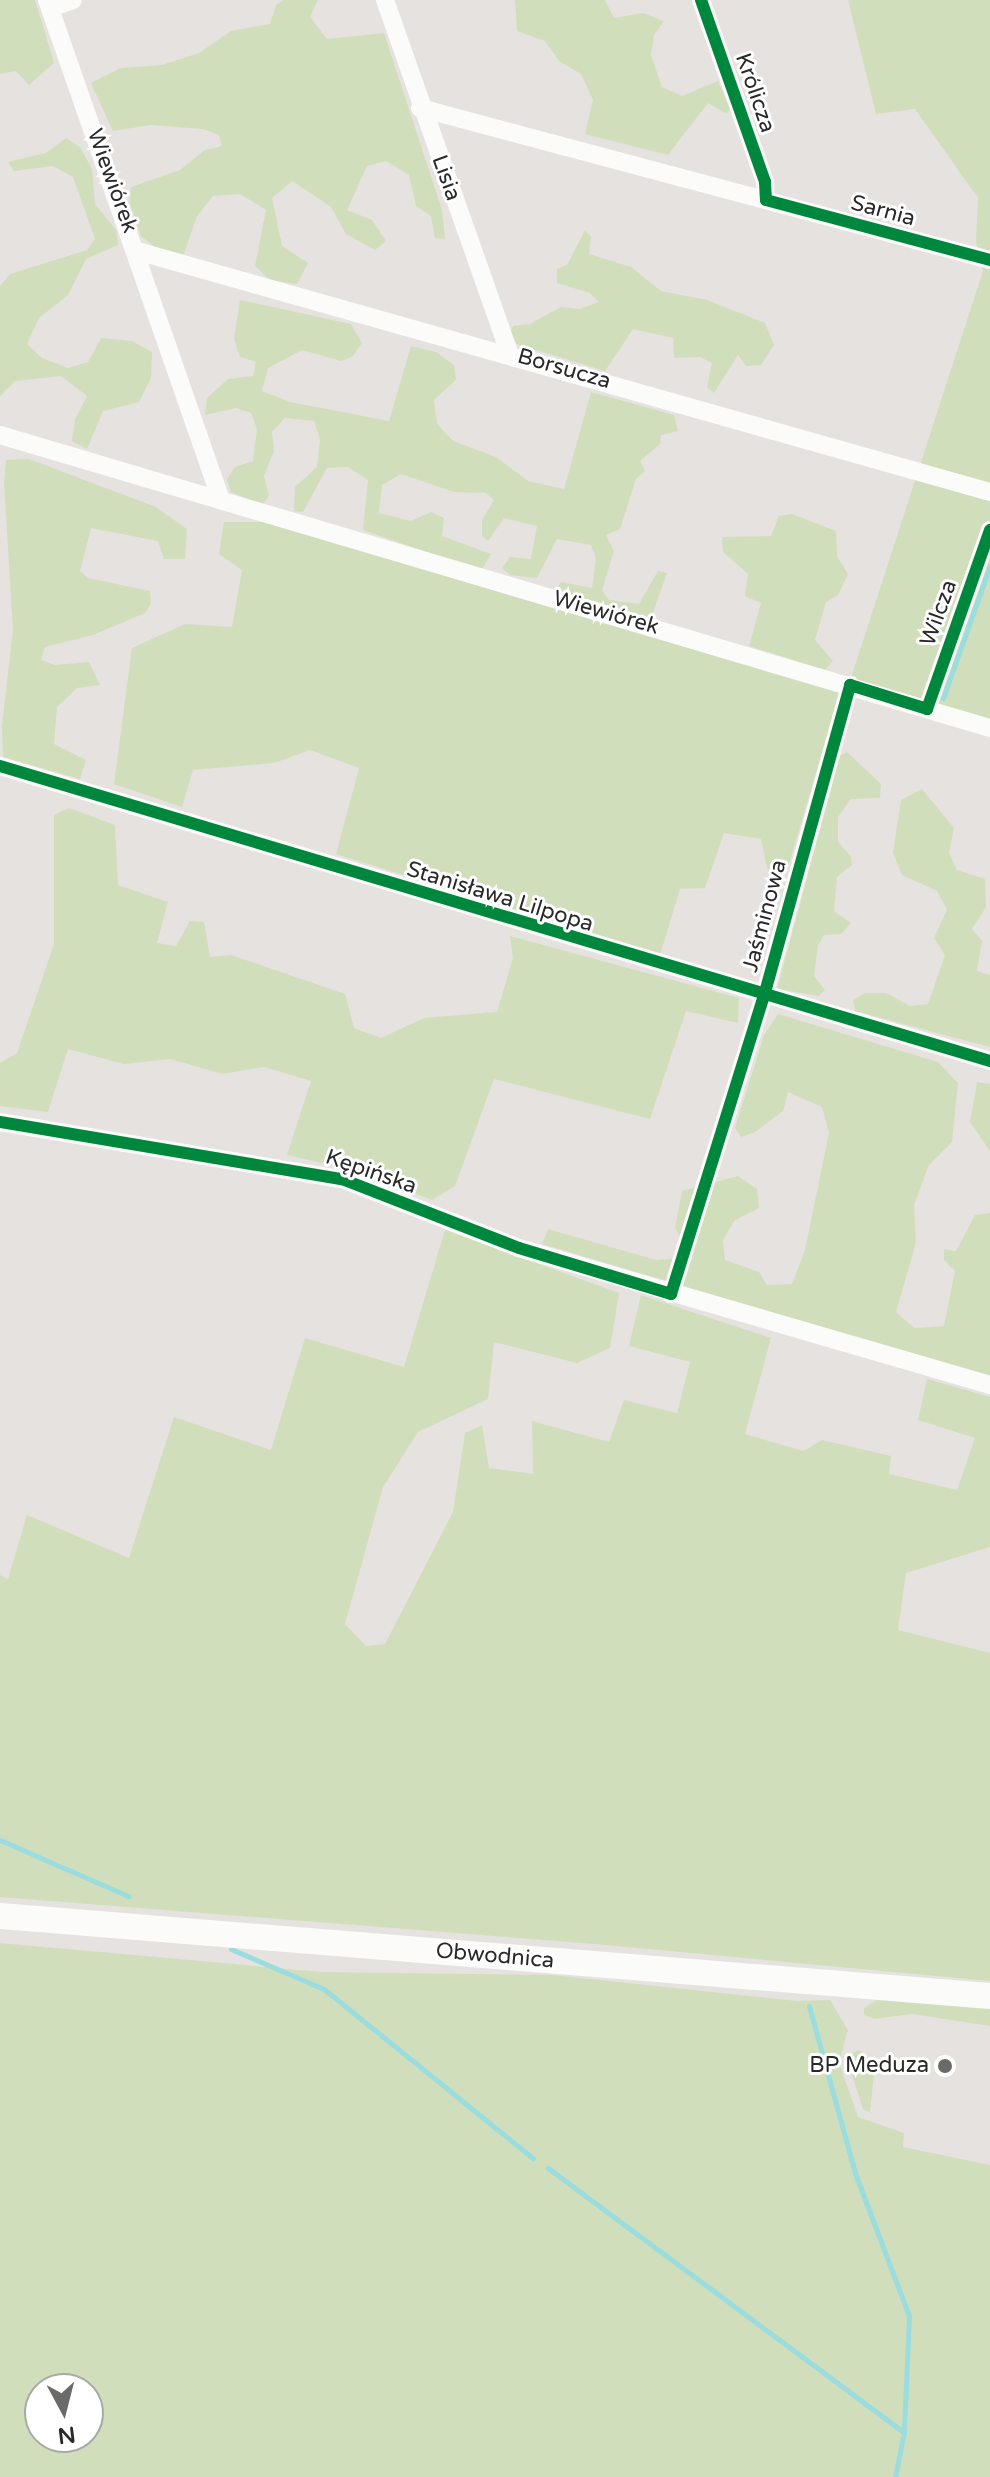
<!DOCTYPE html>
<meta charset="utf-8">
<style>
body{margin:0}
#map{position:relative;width:990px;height:2477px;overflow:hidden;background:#e6e2df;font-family:"Varela Round",sans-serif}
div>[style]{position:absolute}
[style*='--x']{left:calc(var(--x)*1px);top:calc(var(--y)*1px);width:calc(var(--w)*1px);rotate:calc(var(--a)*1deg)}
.green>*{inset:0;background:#d1debc}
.stream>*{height:5px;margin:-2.5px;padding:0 2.5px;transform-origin:2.5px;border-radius:2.5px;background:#9bdcdf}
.minor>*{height:18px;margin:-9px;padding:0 9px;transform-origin:9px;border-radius:9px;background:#fbfbfa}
.secondary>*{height:26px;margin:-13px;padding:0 13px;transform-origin:13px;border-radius:13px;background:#fbfbfa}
.cycleway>*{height:12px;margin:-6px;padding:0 6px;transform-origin:6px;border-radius:6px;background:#00873e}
.dots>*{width:22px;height:22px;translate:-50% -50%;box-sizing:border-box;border:4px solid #fff;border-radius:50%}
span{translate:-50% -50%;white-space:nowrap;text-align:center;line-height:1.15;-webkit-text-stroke:6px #fff;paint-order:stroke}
.street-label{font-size:22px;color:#292929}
.poi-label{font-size:22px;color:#292929}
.right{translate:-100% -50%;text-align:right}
.north{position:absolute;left:24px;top:2373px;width:80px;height:80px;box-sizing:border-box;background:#fff;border:2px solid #a9a9a9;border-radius:50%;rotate:173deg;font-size:22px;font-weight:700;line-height:32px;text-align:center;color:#292929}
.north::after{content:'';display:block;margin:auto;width:28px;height:36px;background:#6b6a69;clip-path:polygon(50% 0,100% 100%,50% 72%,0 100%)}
</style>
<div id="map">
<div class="green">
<i style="clip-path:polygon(0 0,35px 0,54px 63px,29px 85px,16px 71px,0 74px)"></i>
<i style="clip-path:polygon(284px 0,318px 0,310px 17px,327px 39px,384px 33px,442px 210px,445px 239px,435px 238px,431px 216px,416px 206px,409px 175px,386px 161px,367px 166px,347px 210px,372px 220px,386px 241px,375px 250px,346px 234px,331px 207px,292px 181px,272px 198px,282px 246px,308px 263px,297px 284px,270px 280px,255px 266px,266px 210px,240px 194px,213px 196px,197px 216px,184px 254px,157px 249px,141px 236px,130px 204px,131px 187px,180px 170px,205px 150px,222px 146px,219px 135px,203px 129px,151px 125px,113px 131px,91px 83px,121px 68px,162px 65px,199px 53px,231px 31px,270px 24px,276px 5px)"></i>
<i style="clip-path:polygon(515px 0,605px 0,614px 18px,643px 13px,664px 21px,654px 35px,651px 55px,662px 87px,682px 96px,718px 81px,730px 108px,727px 114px,708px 103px,668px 155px,585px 134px,593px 100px,581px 74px,559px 61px,545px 41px,517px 31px)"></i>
<i style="clip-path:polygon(848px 0,990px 0,990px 722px,850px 681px,983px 271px,976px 242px,978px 198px,915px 109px,876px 114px)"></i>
<i style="clip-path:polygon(66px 138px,80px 147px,92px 169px,95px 204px,116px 230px,118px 245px,86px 259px,68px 295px,39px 318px,27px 344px,42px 358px,68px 368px,88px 362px,101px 338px,132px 341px,152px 352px,151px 378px,139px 402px,103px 411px,87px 449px,72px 441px,75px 420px,87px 396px,61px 376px,15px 381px,0 396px,0 286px,10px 274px,87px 250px,95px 239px,73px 177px,53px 166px,14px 171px,8px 162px,46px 153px)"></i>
<i style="clip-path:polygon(585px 230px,591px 237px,589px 254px,631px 267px,661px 291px,707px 300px,765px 323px,774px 345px,761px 365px,746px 366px,738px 355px,714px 393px,707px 387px,712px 363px,700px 357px,674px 358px,673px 338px,633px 329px,605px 371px,517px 344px,509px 337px,513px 326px,530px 324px,561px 307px,580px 309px,599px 302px,590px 293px,557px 283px,557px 269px,567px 265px)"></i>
<i style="clip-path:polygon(240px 300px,351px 324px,362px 343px,352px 357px,341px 361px,302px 350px,268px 368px,262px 391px,290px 402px,389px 421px,411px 346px,436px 352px,454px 365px,456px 380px,434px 400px,437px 424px,453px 441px,496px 457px,528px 481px,564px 489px,591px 392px,674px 415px,678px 431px,661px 435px,660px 444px,640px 461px,645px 471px,636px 479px,620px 529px,606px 535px,614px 551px,602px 590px,609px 600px,639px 604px,658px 571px,667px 573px,651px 618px,556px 590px,561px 582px,592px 588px,596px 559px,591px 545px,557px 539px,537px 578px,510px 575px,502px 568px,510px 557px,531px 559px,537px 526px,504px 518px,488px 541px,482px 536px,482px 520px,494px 500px,486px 493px,454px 492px,401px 474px,382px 485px,379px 513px,411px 521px,431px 512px,444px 518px,442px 536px,491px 554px,481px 571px,363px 530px,368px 480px,348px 467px,327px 468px,303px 512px,294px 511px,295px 487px,317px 467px,320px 439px,314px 421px,285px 418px,272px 432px,274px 451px,264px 476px,269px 496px,262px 505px,231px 492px,227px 479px,235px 467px,253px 461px,257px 429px,251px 413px,236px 408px,205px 415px,207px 398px,228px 379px,253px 376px,256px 362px,240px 357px,234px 339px)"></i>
<i style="clip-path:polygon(29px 459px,156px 507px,187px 529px,185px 559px,164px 559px,158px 541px,91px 528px,80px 571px,88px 578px,150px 591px,151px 603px,145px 613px,93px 635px,45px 647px,41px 660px,55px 665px,89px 662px,100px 685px,77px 688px,57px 707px,54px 744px,86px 760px,80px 779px,3px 757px,2px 726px,13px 630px,4px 483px,6px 460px)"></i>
<i style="clip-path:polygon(792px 514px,836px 531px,837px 556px,848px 574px,838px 595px,826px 602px,815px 640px,833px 661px,825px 670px,749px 646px,761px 603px,745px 596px,748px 574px,723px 552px,722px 537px,771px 536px,779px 516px)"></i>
<i style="clip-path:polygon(224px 522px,263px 522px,840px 692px,786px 874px,767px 868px,761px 839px,724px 833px,705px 888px,680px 889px,660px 955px,336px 854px,359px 768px,310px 750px,274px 763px,193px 770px,182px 807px,114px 784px,132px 648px,185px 624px,232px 627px,242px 570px,219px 554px)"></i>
<i style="clip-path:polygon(847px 752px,881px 784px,880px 798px,851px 799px,838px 817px,838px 842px,851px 856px,852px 865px,837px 877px,834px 911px,851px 923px,841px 934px,824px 935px,818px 945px,814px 976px,825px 990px,819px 996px,777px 989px,840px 756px)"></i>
<i style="clip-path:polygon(922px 789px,954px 828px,949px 853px,957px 870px,985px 879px,986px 907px,972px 929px,982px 941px,977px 971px,990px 975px,990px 1047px,855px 1011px,853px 1000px,865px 993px,886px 993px,910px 1006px,928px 1004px,945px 955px,934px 938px,947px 910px,937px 891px,902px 875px,893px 853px,901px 800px)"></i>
<i style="clip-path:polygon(69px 808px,115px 825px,118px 885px,168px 902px,157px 943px,176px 946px,190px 921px,204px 922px,210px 957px,231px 955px,345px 994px,354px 1028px,381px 1038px,424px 1018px,497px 1012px,513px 958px,510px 936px,739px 998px,738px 1023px,686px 1011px,650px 1119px,494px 1079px,455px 1186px,432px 1200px,356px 1171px,287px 1155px,311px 1081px,264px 1067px,223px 1074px,170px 1059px,124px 1064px,68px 1049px,48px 1112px,0 1106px,0 1063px,17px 1053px,54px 944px,54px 815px)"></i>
<i style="clip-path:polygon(778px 1014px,938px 1062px,958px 1083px,952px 1142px,929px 1165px,914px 1205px,916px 1243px,896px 1312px,914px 1328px,944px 1326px,955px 1271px,944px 1260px,944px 1249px,956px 1251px,975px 1215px,990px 1213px,990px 1377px,542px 1244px,548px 1229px,656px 1260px,694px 1257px,675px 1228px,682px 1191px,738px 1176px,757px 1189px,759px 1208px,735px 1220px,723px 1240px,725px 1260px,759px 1272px,767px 1285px,792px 1284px,805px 1250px,829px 1133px,822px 1107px,788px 1092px,783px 1111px,755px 1132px,741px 1137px,735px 1128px,764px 1035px)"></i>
<i style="clip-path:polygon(977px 1082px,990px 1084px,990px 1151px,970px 1122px)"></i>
<i style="clip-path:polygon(445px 1230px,619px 1293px,610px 1348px,577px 1363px,494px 1342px,488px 1399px,418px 1432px,383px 1487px,345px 1624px,366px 1646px,385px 1644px,453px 1512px,465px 1433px,482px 1425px,489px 1468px,533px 1474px,532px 1421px,609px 1442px,624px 1400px,677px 1413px,690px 1362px,629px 1346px,641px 1295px,771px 1338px,745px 1434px,803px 1451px,822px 1440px,891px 1456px,889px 1474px,957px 1490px,975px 1438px,918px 1420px,927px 1379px,990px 1397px,990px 1547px,906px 1573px,898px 1630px,990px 1653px,990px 1981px,595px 1944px,0 1897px,0 1575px,8px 1579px,27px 1515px,129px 1558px,174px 1417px,271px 1450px,305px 1338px,404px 1367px)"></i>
<i style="clip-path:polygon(evenodd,0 1943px,322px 1972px,552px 1975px,797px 2001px,830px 2000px,848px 2030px,839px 2062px,858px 2117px,904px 2133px,903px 2147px,990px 2165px,990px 2477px,0 2477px,0 1943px,40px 2389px,88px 2389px,88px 2437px,40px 2437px,40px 2389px)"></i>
<i style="clip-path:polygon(880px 1998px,990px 2007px,990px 2026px,912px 2014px,874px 2019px,864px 2015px,864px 2008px)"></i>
<i style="clip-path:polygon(859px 2050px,885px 2073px,874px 2073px,870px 2112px,880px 2117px,863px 2109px,848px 2063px,848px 2056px)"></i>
</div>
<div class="stream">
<i style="--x:943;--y:698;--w:140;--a:-70.4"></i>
<i style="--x:0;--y:1840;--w:140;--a:23.6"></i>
<i style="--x:231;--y:1949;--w:101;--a:23.3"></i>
<i style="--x:324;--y:1989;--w:269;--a:39"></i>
<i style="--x:809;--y:2006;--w:173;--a:74.6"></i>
<i style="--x:855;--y:2173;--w:153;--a:69.3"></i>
<i style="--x:909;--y:2316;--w:115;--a:92.5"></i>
<i style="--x:548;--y:2168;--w:443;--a:36.6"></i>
<i style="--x:904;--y:2432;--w:46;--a:101.3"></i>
</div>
<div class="minor">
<i style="--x:47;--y:0;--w:529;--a:70.81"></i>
<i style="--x:385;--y:0;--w:375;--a:70.6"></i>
<i style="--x:701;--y:0;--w:193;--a:70.6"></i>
<i style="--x:765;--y:182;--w:18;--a:87"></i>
<i style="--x:50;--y:8;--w:24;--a:-19"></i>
<i style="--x:420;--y:108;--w:590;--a:14.93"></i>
<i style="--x:137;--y:251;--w:886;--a:15.78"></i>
<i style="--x:0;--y:435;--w:1032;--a:16.49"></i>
<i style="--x:927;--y:709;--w:190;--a:-70.6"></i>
<i style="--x:0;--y:766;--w:1033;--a:16.59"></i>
<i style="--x:0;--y:1122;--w:347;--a:9.5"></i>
<i style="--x:342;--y:1179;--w:190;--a:21.3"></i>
<i style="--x:519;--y:1248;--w:491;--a:16.2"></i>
<i style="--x:671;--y:1294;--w:312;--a:-72.7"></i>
<i style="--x:764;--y:996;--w:323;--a:-74.5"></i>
</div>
<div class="secondary">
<i style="--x:0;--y:1916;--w:993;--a:4.62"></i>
</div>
<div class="cycleway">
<i style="--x:701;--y:0;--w:193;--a:70.6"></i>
<i style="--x:765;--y:182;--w:18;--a:87"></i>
<i style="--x:766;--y:200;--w:232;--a:15"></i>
<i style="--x:0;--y:766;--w:1033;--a:16.59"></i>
<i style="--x:0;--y:1122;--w:347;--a:9.5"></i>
<i style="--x:342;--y:1179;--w:190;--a:21.3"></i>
<i style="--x:519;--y:1248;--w:159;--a:16.8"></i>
<i style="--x:671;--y:1294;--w:312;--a:-72.7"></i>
<i style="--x:764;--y:996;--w:323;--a:-74.5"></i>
<i style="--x:850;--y:685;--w:81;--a:17.3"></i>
<i style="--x:927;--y:709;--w:190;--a:-70.6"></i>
</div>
<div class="dots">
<i style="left:945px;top:2066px;background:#6b6a69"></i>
</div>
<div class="street-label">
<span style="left:755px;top:93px;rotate:71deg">Królicza</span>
<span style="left:446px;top:178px;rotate:70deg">Lisia</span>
<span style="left:112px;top:181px;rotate:70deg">Wiewiórek</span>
<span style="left:883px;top:211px;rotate:15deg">Sarnia</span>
<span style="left:564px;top:369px;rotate:16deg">Borsucza</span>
<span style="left:606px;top:613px;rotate:16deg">Wiewiórek</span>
<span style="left:939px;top:613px;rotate:-70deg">Wilcza</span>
<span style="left:500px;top:897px;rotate:17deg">Stanisława Lilpopa</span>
<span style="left:765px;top:916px;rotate:-75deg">Jaśminowa</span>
<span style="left:371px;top:1172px;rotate:19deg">Kępińska</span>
<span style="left:495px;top:1956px;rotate:5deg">Obwodnica</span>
</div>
<div class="poi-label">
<span class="right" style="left:929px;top:2066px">BP Meduza</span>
</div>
<div class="north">N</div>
</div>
